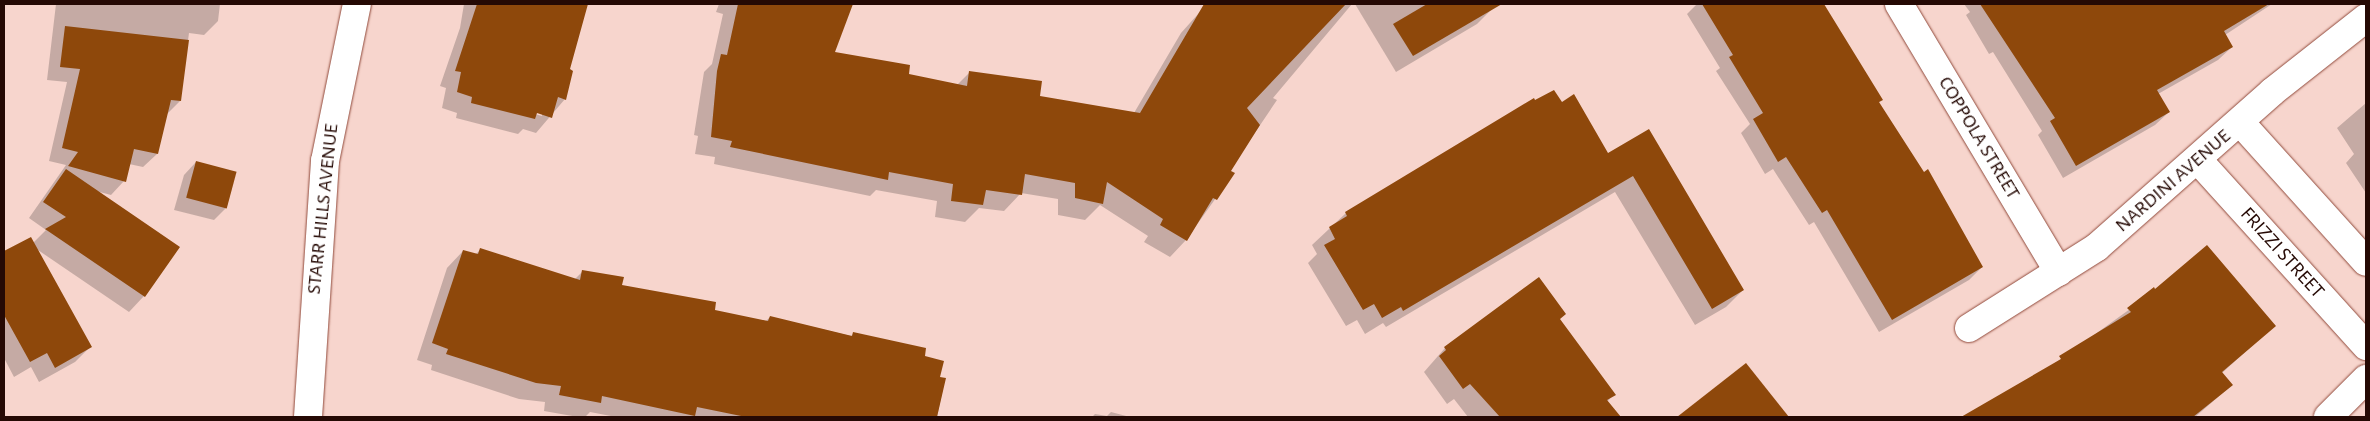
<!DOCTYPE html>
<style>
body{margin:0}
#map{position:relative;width:2370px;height:421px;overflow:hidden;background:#f7d5cd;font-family:"Alegreya Sans",sans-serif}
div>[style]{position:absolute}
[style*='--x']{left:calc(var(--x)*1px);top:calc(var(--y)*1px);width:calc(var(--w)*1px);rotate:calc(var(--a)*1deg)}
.shadow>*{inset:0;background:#0003}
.building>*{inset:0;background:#8e480b;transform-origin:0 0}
.roads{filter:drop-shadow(0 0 1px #914a3b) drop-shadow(0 0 1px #914a3b)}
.minor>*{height:28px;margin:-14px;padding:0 14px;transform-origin:14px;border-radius:14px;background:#fff}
span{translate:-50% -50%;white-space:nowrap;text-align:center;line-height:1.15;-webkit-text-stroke:5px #fff;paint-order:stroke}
.street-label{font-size:20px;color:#250904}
.frame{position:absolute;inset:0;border:5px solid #250904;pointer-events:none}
</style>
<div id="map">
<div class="shadow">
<i style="clip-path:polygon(56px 4px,220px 4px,218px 21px,204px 35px,189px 33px,180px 101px,167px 114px,157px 154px,143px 167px,129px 164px,124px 181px,111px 195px,96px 191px,144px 296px,129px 312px,35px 248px,90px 347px,75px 362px,39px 382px,31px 367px,14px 377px,4px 358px,4px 253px,30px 238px,33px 243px,46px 230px,29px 218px,66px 165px,49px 161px,67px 82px,47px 80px)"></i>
<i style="clip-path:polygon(evenodd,464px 4px,586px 4px,568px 70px,565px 99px,536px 133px,523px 129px,518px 134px,456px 118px,457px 113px,442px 108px,446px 88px,440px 86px,460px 28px,464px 4px,531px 110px,542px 113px,542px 116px,531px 113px,531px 110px)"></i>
<i style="clip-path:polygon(719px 4px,851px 4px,833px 53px,907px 75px,957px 85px,970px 72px,1039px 97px,1134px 113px,1181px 33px,1207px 4px,1352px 4px,1273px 98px,1277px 100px,1229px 171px,1233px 174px,1186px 240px,1170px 257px,1144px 242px,1148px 236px,1100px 205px,1085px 220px,1058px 215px,1058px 199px,1021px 193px,1004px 211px,979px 208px,965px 222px,935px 217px,937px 201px,876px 190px,870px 196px,714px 164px,715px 157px,695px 154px,698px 136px,694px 135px,704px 72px,712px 64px,723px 14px,716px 12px)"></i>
<i style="clip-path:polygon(1355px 4px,1492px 4px,1494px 7px,1477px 24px,1396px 72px)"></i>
<i style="clip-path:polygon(1697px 4px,1822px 4px,1882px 100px,1878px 103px,1982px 267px,1969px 280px,1879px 332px,1814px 222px,1809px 225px,1773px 169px,1765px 174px,1741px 133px,1750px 124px,1716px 71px,1720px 68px,1687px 14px)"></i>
<i style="clip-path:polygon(1964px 4px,2272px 4px,2225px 35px,2232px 47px,2218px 60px,2158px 94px,2169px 112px,2155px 125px,2063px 178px,2038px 135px,2042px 131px,1993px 52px,1989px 54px,1966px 15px,1970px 12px)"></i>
<i style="clip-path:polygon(1535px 102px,1561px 104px,1608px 155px,1648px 131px,1743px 290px,1726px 307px,1695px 325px,1615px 192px,1386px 327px,1383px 323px,1365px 334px,1357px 320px,1346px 326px,1308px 263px,1317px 254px,1312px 245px,1346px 213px)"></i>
<i style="clip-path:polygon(2366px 103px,2366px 193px,2346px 163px,2354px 154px,2337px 128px)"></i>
<i style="clip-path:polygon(196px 162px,226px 208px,214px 220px,174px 210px,184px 175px)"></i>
<i style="clip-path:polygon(480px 250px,574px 280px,583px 271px,621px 286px,713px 311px,765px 322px,770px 317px,851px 336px,853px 334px,923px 357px,939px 378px,945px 379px,937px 417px,616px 417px,590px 412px,585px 417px,578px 417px,544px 411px,545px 402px,519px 399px,431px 370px,432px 365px,417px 360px,447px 268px,463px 251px,475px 255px)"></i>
<i style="clip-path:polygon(2155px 291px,2275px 325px,2222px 373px,2232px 385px,2195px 417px,1964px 417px,2051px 366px)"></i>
<i style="clip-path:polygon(1559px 320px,1614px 394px,1607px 402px,1611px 408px,1602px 417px,1468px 417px,1454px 399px,1447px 404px,1424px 372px,1445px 348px)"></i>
<i style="clip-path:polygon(1746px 365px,1788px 417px,1681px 417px)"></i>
<i style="clip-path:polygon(1111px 412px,1130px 417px,1092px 417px,1095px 414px,1107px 416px)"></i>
</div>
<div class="building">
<i style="clip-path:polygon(477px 4px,588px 4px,570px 69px,573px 71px,566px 100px,558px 97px,552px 118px,537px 113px,535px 119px,471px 103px,472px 97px,457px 92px,461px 72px,455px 71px)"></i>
<i style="clip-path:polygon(738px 4px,853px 4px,835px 52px,910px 65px,909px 74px,967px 86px,969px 71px,1042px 81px,1040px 96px,1140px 113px,1204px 4px,1346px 4px,1247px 108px,1260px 125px,1231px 171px,1235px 173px,1217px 200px,1213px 198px,1187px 241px,1160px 225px,1163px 219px,1107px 182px,1103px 204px,1075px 198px,1075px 183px,1025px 174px,1022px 195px,986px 190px,983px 205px,951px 201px,953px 184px,889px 172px,888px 180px,730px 147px,732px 141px,711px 137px,717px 71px,721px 54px,727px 55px)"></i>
<i style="clip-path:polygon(1427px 4px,1502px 4px,1413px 56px,1393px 24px)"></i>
<i style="clip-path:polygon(1702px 4px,1824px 4px,1883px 100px,1879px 102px,1924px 172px,1928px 169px,1983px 267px,1892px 320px,1827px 210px,1822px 213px,1786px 157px,1778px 162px,1753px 119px,1763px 113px,1729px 57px,1733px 55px)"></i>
<i style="clip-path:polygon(1980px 4px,2269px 4px,2224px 31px,2233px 47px,2157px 90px,2170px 112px,2076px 166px,2050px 121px,2055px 118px)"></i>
<i style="clip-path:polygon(65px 26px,189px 40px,181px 101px,171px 100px,158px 154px,134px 149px,126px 182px,68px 166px,78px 152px,62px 148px,80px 69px,60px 67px)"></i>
<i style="clip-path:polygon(1554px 90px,1562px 102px,1574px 94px,1608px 153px,1649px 129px,1744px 290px,1712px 309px,1633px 176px,1403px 311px,1401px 307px,1382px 318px,1374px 304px,1363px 310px,1324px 245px,1335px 239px,1329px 227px,1347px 216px,1345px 212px,1534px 98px,1535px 100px)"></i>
<i style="left:196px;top:161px;width:42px;height:38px;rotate:15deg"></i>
<i style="clip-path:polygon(66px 169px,180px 247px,145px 297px,45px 229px,66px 217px,43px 202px)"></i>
<i style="clip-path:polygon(31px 237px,92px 347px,55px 368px,47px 353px,30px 362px,4px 315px,4px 251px)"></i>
<i style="clip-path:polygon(2207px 245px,2276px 326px,2222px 372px,2233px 385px,2193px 417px,1961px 417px,2061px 359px,2059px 356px,2131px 312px,2127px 308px,2154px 287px,2155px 289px)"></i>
<i style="clip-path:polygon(480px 248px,580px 280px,582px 270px,624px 277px,622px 285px,716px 302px,715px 310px,768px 321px,770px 316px,852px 336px,853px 332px,926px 348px,925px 356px,944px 361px,940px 377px,946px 378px,937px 417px,746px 417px,697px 407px,695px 416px,602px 396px,601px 403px,559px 395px,561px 386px,536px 383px,446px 354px,448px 349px,432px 343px,463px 250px,478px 254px)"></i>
<i style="clip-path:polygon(1539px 277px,1566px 314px,1560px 319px,1616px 395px,1607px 400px,1621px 417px,1500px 417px,1470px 384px,1463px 389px,1439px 356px,1446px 350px,1444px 347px)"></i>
<i style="clip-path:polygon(1746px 363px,1789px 417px,1677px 417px)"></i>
</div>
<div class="roads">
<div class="minor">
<i style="--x:1899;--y:4;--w:312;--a:59.2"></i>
<i style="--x:2240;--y:122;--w:188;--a:48"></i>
<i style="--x:2198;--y:160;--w:251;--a:47.9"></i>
<i style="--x:1969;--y:328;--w:151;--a:-32.3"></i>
<i style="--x:2097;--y:247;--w:234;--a:-41.5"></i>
<i style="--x:2272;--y:92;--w:120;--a:-38.2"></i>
<i style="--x:308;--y:417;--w:257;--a:-86.2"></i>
<i style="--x:325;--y:161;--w:160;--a:-78.5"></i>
<i style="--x:2328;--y:417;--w:54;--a:-45"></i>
</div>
</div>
<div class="street-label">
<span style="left:1979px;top:138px;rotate:59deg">COPPOLA STREET</span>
<span style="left:2173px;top:181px;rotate:-41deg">NARDINI AVENUE</span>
<span style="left:323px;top:209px;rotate:-84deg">STARR HILLS AVENUE</span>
<span style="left:2282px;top:253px;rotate:48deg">FRIZZI STREET</span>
</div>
<div class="frame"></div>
</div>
